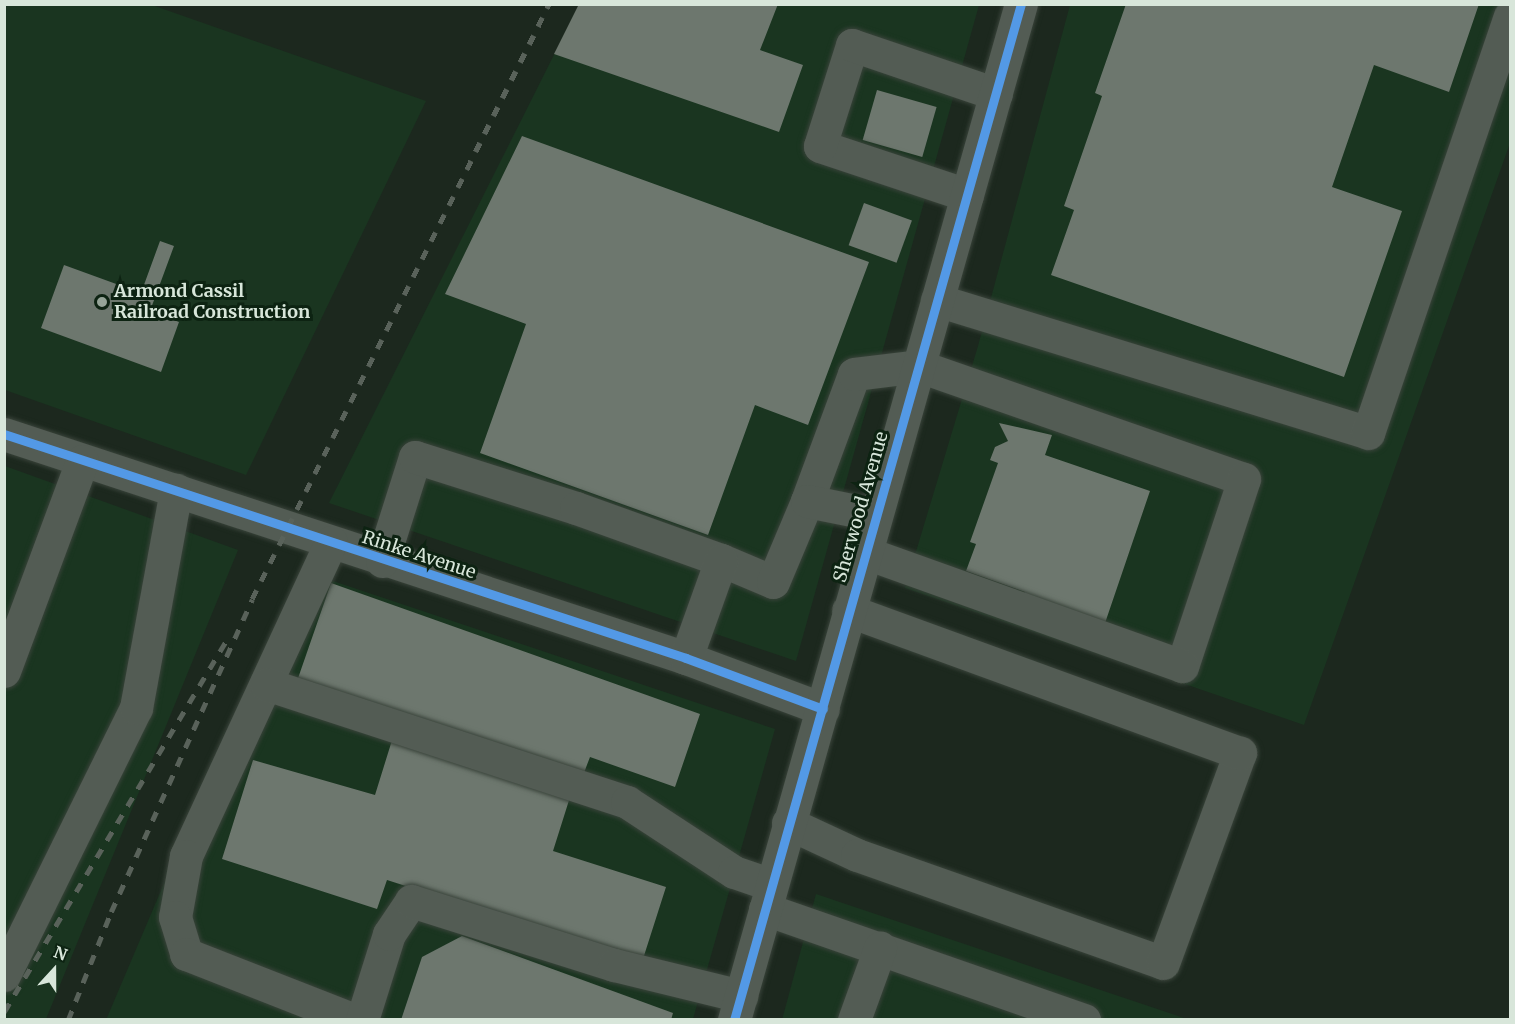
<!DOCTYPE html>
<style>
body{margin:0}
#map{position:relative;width:1515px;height:1024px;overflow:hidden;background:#1c281e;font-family:Merriweather,serif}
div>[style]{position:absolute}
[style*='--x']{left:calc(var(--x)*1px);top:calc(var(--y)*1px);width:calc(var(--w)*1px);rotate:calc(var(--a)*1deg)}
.built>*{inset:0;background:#1a3520}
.building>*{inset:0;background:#6d776e;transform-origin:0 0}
.roads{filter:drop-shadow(0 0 2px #39433a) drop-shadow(0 0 2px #39433a)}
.minor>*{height:33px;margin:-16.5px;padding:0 16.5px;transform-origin:16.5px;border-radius:16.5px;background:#535c54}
.rail>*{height:4.5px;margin-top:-2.25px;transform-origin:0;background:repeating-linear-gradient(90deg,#59625a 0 10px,transparent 0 20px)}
.cycleway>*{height:9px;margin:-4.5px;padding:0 4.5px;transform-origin:4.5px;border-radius:4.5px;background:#5399e6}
.dots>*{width:16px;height:16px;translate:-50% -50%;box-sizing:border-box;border:3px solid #0d2312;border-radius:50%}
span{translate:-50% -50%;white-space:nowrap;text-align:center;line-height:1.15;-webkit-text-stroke:6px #0d2312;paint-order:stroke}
.poi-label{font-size:18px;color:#d8e6da;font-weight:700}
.left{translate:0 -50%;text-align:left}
.street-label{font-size:18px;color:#d8e6da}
.frame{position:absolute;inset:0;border:6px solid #d8e6da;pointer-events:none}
.north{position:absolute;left:24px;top:940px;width:60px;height:60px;-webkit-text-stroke:4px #0d2312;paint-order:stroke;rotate:21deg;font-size:16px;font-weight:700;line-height:24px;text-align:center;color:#d8e6da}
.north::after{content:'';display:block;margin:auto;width:21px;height:27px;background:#d8e6da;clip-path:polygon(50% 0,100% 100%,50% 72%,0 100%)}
</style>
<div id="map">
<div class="built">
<i style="clip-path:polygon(5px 5px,152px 5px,426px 101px,246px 475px,5px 390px)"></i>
<i style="clip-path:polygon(579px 5px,979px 5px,796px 661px,329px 503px)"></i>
<i style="clip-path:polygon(1070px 5px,1510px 5px,1510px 143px,1304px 725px,905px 588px,978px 346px)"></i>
<i style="clip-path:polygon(5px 466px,238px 550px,46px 1019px,5px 1020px)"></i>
<i style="clip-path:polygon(315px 575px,775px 729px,693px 1019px,106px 1020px,202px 794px)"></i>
<i style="clip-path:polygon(816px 894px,1187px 1019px,782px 1020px)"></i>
</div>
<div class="building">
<i style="clip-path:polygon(579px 4px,778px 4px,760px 50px,803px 65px,779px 132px,554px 54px)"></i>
<i style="clip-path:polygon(1126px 4px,1479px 4px,1449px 92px,1374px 65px,1332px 187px,1402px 211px,1344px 377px,1051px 275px,1074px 210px,1064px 206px,1102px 96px,1095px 93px)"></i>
<i style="left:877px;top:90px;width:62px;height:52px;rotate:16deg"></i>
<i style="clip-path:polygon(522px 136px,869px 262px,808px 425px,755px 405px,708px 535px,480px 453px,526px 324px,445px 294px)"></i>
<i style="left:864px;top:203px;width:51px;height:45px;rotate:20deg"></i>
<i style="clip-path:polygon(160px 241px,174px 246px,150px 311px,179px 322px,161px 372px,41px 328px,64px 265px,141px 293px)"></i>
<i style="clip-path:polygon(999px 423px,1052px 435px,1045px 455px,1150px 491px,1103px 629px,1022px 601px,1025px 592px,966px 571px,976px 544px,970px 542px,998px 463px,990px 460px,995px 447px,1008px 441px)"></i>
<i style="clip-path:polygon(331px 583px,700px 714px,675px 787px,590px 757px,582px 778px,296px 684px)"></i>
<i style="clip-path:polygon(393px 737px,571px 794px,553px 851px,666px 887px,642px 962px,387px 880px,377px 909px,222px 859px,253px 760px,375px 795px)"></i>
<i style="clip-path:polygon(462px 936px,673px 1013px,671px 1020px,401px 1020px,422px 957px)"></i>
</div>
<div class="roads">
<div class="minor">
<i style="--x:967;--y:195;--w:155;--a:-161.6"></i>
<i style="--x:820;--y:146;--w:106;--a:-72.4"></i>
<i style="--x:852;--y:45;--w:152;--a:18.8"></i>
<i style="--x:937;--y:300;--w:451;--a:17.1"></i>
<i style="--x:1368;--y:433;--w:440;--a:-71.2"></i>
<i style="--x:4;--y:434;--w:718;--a:18.18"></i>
<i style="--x:686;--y:658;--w:146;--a:20.4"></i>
<i style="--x:807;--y:501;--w:135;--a:-69.7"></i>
<i style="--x:854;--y:374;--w:65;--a:-7"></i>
<i style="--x:919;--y:366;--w:344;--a:19.2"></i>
<i style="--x:1244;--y:479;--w:197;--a:108.3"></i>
<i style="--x:1182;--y:666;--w:336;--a:-160.3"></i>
<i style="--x:331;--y:542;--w:346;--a:114.8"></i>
<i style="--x:186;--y:856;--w:62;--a:100.2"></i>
<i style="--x:175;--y:917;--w:39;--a:73"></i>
<i style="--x:186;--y:954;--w:180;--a:21.4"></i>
<i style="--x:721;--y:560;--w:56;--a:22.9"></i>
<i style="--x:773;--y:582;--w:88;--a:-67.2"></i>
<i style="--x:807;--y:501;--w:70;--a:11.5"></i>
<i style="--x:382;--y:561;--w:109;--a:-72.4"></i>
<i style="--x:415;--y:457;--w:169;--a:17.6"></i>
<i style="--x:576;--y:508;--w:154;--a:19.7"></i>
<i style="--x:721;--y:560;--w:104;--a:109.7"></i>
<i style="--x:4;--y:671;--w:224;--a:-69.6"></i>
<i style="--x:266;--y:684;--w:380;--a:18.1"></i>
<i style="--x:627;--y:802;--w:128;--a:33.2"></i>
<i style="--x:734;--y:872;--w:39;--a:19"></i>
<i style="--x:788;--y:823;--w:76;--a:24.9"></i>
<i style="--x:857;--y:855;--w:324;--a:19.4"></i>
<i style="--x:1163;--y:963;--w:224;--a:-69.9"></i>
<i style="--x:1240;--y:753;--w:417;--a:-160"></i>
<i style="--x:765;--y:909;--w:338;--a:19.2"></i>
<i style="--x:4;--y:975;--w:298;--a:-63.7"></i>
<i style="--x:136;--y:708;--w:222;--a:-79.6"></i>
<i style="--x:362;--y:1020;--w:90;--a:-72.6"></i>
<i style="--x:389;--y:934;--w:40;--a:-56"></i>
<i style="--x:411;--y:901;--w:213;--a:17.5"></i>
<i style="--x:614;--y:965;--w:131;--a:13.7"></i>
<i style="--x:734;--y:1020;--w:1056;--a:-74.23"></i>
<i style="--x:854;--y:1020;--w:77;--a:-70.1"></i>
</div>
</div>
<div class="rail">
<i style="--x:4;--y:1012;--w:438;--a:-59.1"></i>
<i style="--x:68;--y:1020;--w:116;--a:-68.3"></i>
<i style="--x:111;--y:912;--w:343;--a:-65.7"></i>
<i style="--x:252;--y:599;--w:665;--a:-63.47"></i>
</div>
<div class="cycleway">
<i style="--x:4;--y:434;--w:718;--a:18.18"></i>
<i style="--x:686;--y:658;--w:146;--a:20.4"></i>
<i style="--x:734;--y:1020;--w:1056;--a:-74.23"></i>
</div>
<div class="dots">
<i style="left:102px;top:302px;background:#96a498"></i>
</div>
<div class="poi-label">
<span class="left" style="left:114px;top:302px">Armond Cassil<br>Railroad Construction</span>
</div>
<div class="street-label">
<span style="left:861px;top:507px;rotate:-74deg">Sherwood Avenue</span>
<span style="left:419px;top:555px;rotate:18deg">Rinke Avenue</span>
</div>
<div class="frame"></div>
<div class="north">N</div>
</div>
